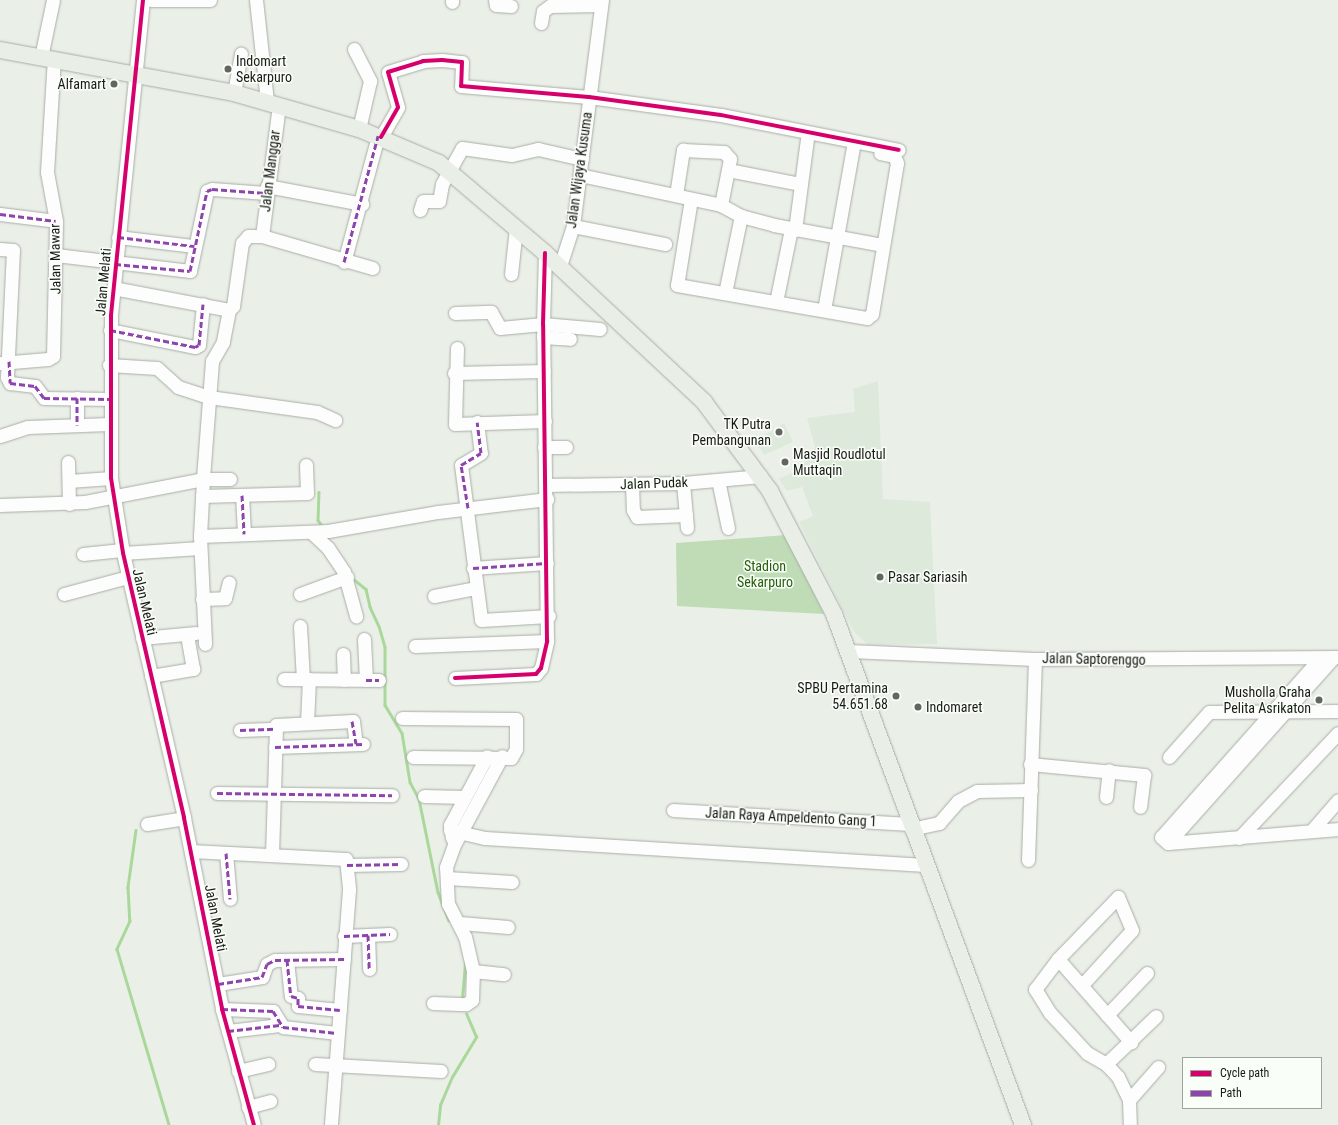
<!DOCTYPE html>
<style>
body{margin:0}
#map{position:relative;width:1338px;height:1125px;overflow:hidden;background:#eaf0e8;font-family:"Roboto Condensed",sans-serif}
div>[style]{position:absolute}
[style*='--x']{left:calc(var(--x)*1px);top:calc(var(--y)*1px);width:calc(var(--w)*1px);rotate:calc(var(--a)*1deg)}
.built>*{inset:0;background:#dde9da}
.green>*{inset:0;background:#bfdcb6}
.stream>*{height:2.5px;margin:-1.25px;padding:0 1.25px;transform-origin:1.25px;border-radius:1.25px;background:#aad89b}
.roads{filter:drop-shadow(0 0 1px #a8ada7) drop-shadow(0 0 1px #a8ada7)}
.minor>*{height:13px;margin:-6.5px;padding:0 6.5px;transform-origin:6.5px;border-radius:6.5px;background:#fcfdfc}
.major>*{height:16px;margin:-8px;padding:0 8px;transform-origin:8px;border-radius:8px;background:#e9efe7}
.quiet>*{height:3px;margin-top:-1.5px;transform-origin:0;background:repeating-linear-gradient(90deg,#8e44ad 0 6px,transparent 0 9px)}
.cycleway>*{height:4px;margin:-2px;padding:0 2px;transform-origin:2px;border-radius:2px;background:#d6006c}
.dots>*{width:11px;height:11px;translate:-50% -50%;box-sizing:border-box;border:2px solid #fafef9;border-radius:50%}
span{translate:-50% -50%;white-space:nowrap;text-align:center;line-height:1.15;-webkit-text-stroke:3px #fafef9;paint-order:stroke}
.poi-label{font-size:14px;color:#181b16}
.left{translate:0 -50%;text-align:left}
.right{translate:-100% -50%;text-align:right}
.street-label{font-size:14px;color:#181b16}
.park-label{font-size:14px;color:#27600b}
.legend{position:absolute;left:1182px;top:1057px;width:140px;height:52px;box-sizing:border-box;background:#fafef9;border:1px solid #a0a39e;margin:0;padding:5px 7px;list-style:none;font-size:12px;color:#181b16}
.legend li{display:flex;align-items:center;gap:8px;height:20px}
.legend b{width:20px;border:1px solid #a0a39e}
</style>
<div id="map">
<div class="built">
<i style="clip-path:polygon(878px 381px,883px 499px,930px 502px,937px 644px,868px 645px,854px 632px,799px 522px,813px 516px,802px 487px,787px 491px,779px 479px,801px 469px,815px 447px,807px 418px,855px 412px,853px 389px)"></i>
<i style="clip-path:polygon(784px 423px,793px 442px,764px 455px,755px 441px)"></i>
</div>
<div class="green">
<i style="clip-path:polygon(787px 535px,824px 614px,677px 606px,676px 543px)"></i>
</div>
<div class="stream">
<i style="--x:319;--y:492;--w:28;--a:92"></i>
<i style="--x:318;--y:520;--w:7;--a:56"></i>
<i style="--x:351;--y:577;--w:19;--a:39"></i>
<i style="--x:366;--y:589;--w:18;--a:77"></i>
<i style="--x:370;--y:607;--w:21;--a:65"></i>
<i style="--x:379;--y:626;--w:22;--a:74"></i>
<i style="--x:385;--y:647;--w:58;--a:90"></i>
<i style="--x:385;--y:705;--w:33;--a:59"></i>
<i style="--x:402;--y:733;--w:50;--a:80.7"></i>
<i style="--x:410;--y:782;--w:19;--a:62"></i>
<i style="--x:419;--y:799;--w:95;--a:78.5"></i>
<i style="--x:438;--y:892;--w:30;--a:69"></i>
<i style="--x:136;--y:830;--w:58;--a:98"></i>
<i style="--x:128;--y:887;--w:34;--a:87"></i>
<i style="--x:130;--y:921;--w:31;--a:115"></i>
<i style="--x:117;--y:949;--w:184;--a:73.5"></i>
<i style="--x:462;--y:998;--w:35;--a:-85"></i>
<i style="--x:438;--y:1125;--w:20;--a:-84"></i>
<i style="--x:440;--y:1105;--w:30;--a:-67"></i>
<i style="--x:452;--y:1077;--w:47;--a:-59"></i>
<i style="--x:476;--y:1037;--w:25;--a:-113"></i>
</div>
<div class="roads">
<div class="minor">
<i style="--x:143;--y:0;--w:318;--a:95.8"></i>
<i style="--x:111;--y:316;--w:162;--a:90"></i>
<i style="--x:111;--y:478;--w:76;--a:80.9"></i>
<i style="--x:123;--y:553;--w:272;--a:77"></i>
<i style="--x:184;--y:818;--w:195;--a:78.7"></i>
<i style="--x:222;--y:1009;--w:120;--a:74.6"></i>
<i style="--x:151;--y:0;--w:59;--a:0"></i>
<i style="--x:256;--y:0;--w:103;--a:83.8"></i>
<i style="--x:495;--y:0;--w:5;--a:79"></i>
<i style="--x:496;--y:5;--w:15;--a:4"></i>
<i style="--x:452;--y:2;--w:2;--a:-90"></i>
<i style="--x:541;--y:23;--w:12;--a:-81"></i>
<i style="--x:543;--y:11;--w:9;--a:-36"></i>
<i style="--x:550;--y:6;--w:51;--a:-1.1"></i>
<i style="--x:354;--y:49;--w:36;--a:63"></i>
<i style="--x:370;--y:81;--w:49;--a:102.9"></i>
<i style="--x:41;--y:57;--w:58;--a:-78.1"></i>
<i style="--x:234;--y:93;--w:40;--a:-80"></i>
<i style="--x:381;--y:137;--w:34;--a:-60"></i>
<i style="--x:398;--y:107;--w:36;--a:-106"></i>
<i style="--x:388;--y:72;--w:37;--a:-17"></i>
<i style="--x:423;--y:61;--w:19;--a:-3"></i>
<i style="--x:442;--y:60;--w:20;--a:6"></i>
<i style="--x:462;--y:62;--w:24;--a:92"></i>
<i style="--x:461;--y:86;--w:128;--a:4.9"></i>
<i style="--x:589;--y:97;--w:133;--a:7.8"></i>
<i style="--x:721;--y:115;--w:181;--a:11.1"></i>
<i style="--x:728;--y:170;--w:73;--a:11"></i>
<i style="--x:580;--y:175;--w:144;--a:12"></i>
<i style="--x:721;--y:205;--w:23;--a:29"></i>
<i style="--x:741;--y:216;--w:34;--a:15"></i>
<i style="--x:774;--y:225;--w:111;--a:10.4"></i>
<i style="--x:267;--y:186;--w:97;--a:10.7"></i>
<i style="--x:676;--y:195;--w:46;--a:-81.2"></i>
<i style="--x:683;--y:150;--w:41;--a:2.8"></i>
<i style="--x:724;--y:152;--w:9;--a:49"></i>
<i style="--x:730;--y:159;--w:47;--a:101.1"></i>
<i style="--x:691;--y:199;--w:87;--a:99.2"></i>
<i style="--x:677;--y:285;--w:193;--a:9.9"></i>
<i style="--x:867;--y:318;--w:6;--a:-39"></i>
<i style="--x:872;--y:314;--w:153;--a:-80.6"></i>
<i style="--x:897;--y:163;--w:8;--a:-113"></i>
<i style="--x:894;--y:156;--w:14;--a:-168"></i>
<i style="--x:420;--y:210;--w:9;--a:-72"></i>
<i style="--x:423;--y:201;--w:16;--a:0"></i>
<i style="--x:439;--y:201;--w:17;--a:-80"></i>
<i style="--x:442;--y:184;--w:41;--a:-60.9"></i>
<i style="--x:462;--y:148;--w:50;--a:8"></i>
<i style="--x:512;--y:155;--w:27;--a:-13"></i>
<i style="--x:538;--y:149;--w:45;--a:12.8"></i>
<i style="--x:0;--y:214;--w:56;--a:7.1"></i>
<i style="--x:573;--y:226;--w:94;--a:11.1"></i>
<i style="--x:795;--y:230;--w:92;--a:-82.5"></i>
<i style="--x:262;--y:236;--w:132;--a:-82.6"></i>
<i style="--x:118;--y:237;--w:77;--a:6.8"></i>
<i style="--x:0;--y:249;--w:13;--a:4"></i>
<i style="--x:13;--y:250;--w:127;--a:92.7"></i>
<i style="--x:7;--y:377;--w:7;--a:63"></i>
<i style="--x:10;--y:383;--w:25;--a:7"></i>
<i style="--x:35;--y:386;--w:15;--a:53"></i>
<i style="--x:44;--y:398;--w:66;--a:0.9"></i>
<i style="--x:56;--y:255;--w:135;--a:6.8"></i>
<i style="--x:190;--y:271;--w:82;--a:-78"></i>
<i style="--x:207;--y:191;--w:5;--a:-22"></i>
<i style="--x:212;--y:189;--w:54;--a:4.2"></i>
<i style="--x:344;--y:262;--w:131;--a:-74.9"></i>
<i style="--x:560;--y:266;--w:42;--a:-72"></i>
<i style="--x:573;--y:226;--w:228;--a:-82.7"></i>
<i style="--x:511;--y:274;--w:46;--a:-83.8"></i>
<i style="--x:113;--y:288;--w:118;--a:10.7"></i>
<i style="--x:229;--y:310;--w:6;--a:-45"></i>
<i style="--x:233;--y:306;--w:64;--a:-81.9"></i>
<i style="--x:242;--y:243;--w:9;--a:-49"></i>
<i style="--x:248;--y:236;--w:14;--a:0"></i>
<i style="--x:262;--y:236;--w:115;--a:16.2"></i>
<i style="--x:725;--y:293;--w:79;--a:-78.3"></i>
<i style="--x:776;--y:302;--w:75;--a:-78.4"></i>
<i style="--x:229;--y:310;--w:33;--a:101"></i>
<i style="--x:223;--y:342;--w:22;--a:120"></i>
<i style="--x:212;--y:361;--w:118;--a:94.4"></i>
<i style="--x:203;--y:479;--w:27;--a:0"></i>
<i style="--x:824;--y:310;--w:166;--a:-79.9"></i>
<i style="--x:455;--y:313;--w:36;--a:-2"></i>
<i style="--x:491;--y:312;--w:18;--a:61"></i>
<i style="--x:500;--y:328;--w:43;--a:-5.3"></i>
<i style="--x:543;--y:324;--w:57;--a:5"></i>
<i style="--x:110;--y:330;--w:87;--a:11.3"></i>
<i style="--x:195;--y:347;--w:4;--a:-27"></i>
<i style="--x:199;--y:345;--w:41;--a:-84.4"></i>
<i style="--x:543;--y:337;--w:27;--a:4"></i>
<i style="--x:457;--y:348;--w:76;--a:91.5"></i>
<i style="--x:455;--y:424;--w:90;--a:-1.9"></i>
<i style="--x:0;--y:363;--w:48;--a:-4.8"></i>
<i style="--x:48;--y:359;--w:6;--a:-31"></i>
<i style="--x:53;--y:356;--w:135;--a:-88.7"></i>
<i style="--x:56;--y:221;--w:50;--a:-100.4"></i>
<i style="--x:47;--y:172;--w:113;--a:-86.5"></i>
<i style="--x:109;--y:365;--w:48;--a:3.6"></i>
<i style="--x:157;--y:368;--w:28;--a:42"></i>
<i style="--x:178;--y:387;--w:33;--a:18"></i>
<i style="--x:209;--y:397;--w:109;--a:7.9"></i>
<i style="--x:317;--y:412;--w:20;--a:24"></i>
<i style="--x:454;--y:373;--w:90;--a:-1.3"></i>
<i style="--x:77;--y:398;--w:27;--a:90"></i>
<i style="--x:477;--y:422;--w:31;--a:83"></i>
<i style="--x:481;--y:453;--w:23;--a:149"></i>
<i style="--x:461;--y:465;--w:156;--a:82.6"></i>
<i style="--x:481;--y:620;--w:68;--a:-3.4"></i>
<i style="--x:0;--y:436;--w:29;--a:-18"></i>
<i style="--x:28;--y:427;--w:81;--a:-2.1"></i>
<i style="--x:544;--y:447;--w:22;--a:0"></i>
<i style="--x:68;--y:462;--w:42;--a:88.6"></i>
<i style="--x:718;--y:480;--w:49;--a:78.2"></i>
<i style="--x:69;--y:481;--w:42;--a:-4.1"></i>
<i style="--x:683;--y:483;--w:45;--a:84.9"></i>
<i style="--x:632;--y:484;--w:26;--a:88"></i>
<i style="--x:633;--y:510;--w:8;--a:60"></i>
<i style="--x:637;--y:517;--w:49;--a:-2.3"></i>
<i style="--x:546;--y:485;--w:137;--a:-0.8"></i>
<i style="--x:683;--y:483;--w:78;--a:-5.1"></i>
<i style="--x:242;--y:495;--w:39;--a:87"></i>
<i style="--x:202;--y:496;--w:105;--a:-1.6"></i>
<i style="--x:307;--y:493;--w:28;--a:-92"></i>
<i style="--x:0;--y:505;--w:85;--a:-2"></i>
<i style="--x:85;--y:502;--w:120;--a:-11"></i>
<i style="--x:203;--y:479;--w:57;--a:93"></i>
<i style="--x:200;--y:536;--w:128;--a:-2.2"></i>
<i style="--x:328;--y:531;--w:112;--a:-9.8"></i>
<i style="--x:438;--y:512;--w:110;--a:-6.8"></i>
<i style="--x:311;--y:532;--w:23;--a:43"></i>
<i style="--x:328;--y:548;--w:29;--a:56"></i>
<i style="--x:344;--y:572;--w:46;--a:74.7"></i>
<i style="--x:200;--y:536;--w:108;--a:87.3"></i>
<i style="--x:123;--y:553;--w:77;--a:-3.7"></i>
<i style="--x:83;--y:554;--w:39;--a:-6"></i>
<i style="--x:473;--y:568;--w:74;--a:-3.9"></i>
<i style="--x:64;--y:594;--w:66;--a:-14.9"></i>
<i style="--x:300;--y:594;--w:50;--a:-19.9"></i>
<i style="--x:434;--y:596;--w:43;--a:-10.8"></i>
<i style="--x:202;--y:599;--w:23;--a:-2"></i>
<i style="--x:225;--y:598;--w:16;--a:-76"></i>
<i style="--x:300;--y:626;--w:53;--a:86.8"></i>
<i style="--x:142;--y:638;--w:54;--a:-5.3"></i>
<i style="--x:364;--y:639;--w:41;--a:87.2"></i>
<i style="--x:415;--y:646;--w:132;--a:-2.2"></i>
<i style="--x:849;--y:651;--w:186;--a:2.5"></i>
<i style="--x:1035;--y:659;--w:303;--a:-0.4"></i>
<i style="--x:343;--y:654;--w:26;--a:88"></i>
<i style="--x:1320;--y:658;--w:239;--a:131.6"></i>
<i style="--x:1161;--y:837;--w:9;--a:41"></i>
<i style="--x:1168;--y:843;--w:171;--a:-4.7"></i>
<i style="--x:151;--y:676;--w:43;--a:-9.5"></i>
<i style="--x:193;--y:669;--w:35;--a:-100"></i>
<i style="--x:455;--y:678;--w:81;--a:-2.8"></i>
<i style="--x:536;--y:674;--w:8;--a:-50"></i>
<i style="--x:541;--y:668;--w:28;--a:-77"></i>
<i style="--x:547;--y:641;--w:317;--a:-90.7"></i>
<i style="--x:543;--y:324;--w:71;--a:-88.4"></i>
<i style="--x:284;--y:679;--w:95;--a:0.6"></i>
<i style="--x:402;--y:718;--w:114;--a:0.5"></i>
<i style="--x:516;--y:719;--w:30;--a:90"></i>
<i style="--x:516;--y:749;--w:10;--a:119"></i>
<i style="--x:511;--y:758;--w:98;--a:-179.4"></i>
<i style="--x:307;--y:723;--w:44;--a:-87.4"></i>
<i style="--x:240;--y:730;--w:36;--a:-2"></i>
<i style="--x:275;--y:747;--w:88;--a:-2"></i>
<i style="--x:1169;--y:757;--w:60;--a:-48.4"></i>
<i style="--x:1209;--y:712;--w:129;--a:-0.4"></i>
<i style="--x:1030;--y:764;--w:115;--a:5.5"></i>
<i style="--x:1144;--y:775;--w:32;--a:97"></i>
<i style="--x:217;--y:793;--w:175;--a:0.7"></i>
<i style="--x:424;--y:796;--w:40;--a:1.4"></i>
<i style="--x:1106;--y:797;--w:27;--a:-84"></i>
<i style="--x:673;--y:810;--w:237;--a:3.4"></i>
<i style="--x:147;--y:824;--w:37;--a:-9"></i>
<i style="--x:911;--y:829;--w:29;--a:-12"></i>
<i style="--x:939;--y:823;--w:29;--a:-49"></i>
<i style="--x:958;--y:801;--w:21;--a:-28"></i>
<i style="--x:977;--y:791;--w:54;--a:-1.1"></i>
<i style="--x:1313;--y:829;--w:38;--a:-49"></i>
<i style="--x:450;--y:830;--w:36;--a:13"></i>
<i style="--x:485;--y:838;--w:441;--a:3.5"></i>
<i style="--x:452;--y:838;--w:13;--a:-99"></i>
<i style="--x:450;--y:825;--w:78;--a:-61.8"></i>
<i style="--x:1239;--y:838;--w:144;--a:-46.7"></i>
<i style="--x:1168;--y:843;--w:249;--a:-48.3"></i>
<i style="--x:191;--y:851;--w:155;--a:3"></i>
<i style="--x:346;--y:859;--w:31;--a:84"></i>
<i style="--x:349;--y:890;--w:236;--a:94.4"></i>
<i style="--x:226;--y:853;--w:46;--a:85"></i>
<i style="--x:272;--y:855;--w:130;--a:-88.2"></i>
<i style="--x:276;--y:725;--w:77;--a:-3"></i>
<i style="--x:353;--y:721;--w:23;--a:83"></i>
<i style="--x:1028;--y:860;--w:201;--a:-88"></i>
<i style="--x:347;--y:865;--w:54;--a:-1.1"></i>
<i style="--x:447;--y:878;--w:65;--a:3.5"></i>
<i style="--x:460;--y:923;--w:48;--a:4.8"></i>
<i style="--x:368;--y:935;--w:34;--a:88"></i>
<i style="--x:344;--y:936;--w:46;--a:-2.5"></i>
<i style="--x:1058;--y:959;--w:111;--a:48.7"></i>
<i style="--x:287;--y:960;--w:36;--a:84"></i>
<i style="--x:291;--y:996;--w:7;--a:16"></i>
<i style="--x:298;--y:998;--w:8;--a:90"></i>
<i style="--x:298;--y:1006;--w:42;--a:5.4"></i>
<i style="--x:473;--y:971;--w:31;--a:6"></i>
<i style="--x:218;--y:984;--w:45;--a:-9"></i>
<i style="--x:262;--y:977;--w:14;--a:-69"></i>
<i style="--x:267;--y:964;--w:9;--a:-27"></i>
<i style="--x:275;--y:960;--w:69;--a:-0.8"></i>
<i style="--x:1082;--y:985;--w:74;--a:-47.7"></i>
<i style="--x:1132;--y:930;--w:36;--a:-113"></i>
<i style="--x:1118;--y:897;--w:86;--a:134.1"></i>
<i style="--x:1058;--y:959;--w:38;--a:127"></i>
<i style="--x:1035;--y:989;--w:28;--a:58"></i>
<i style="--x:1050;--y:1013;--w:54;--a:47.2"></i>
<i style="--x:1087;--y:1053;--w:22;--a:30"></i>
<i style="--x:1106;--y:1064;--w:18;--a:47"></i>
<i style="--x:1118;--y:1077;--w:25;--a:64"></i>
<i style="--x:1129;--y:1100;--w:25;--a:88"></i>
<i style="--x:433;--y:1003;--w:33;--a:2"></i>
<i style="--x:466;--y:1004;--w:7;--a:-34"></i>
<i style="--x:472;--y:1000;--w:29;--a:-88"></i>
<i style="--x:473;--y:971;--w:35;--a:-103"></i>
<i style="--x:465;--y:937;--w:37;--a:-117"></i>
<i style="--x:448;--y:904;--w:37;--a:-93"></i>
<i style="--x:446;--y:867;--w:23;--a:-70"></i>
<i style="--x:454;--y:845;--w:101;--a:-61.7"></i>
<i style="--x:222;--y:1009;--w:51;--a:2.2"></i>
<i style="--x:273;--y:1011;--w:19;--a:58"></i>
<i style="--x:283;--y:1027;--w:54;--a:6.3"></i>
<i style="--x:1107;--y:1015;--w:58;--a:-46.4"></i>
<i style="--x:228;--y:1031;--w:52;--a:-6.6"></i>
<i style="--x:315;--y:1064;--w:126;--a:3.2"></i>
<i style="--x:1106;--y:1064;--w:69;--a:-43.8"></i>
<i style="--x:238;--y:1071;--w:31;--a:-13"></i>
<i style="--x:1129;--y:1100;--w:44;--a:-48.7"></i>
<i style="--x:248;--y:1107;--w:23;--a:-15"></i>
</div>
<div class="major">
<i style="--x:0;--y:50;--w:238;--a:10.4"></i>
<i style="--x:234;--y:93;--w:130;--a:16.1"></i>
<i style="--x:359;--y:129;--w:87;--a:23"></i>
<i style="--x:439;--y:163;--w:139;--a:40.3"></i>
<i style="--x:545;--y:253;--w:218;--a:43.1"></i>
<i style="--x:704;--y:402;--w:111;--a:53.4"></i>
<i style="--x:770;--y:491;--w:139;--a:62.5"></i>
<i style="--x:834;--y:614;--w:545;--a:69.7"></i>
</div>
</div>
<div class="quiet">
<i style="--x:0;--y:214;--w:56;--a:7.1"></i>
<i style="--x:118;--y:237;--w:77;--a:6.8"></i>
<i style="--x:344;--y:262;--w:131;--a:-74.9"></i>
<i style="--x:115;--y:264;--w:75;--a:5.3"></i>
<i style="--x:190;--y:271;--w:82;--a:-78"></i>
<i style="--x:207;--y:191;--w:5;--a:-22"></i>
<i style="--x:212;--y:189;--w:54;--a:4.2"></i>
<i style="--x:110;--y:330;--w:87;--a:11.3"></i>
<i style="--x:195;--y:347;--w:4;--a:-27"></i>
<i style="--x:199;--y:345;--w:41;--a:-84.4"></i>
<i style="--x:9;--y:361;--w:22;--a:87"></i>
<i style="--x:10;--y:383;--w:25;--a:7"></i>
<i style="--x:35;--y:386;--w:15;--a:53"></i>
<i style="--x:44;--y:398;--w:66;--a:0.9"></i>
<i style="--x:77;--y:398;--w:27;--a:90"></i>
<i style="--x:242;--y:495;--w:39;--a:87"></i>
<i style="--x:468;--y:508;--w:44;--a:-99.2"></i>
<i style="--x:461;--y:465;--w:23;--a:-31"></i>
<i style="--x:481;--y:453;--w:31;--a:-97"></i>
<i style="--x:473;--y:568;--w:74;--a:-3.9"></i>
<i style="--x:366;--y:680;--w:13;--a:0"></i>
<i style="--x:352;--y:721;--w:23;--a:80"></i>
<i style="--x:240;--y:730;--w:36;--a:-2"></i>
<i style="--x:275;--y:747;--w:88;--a:-2"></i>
<i style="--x:217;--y:793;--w:175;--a:0.7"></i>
<i style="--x:226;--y:853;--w:46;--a:85"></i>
<i style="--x:347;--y:865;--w:54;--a:-1.1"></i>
<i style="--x:368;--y:935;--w:34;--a:88"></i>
<i style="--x:344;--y:936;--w:46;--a:-2.5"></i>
<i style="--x:287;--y:960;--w:36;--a:84"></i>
<i style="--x:291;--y:996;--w:7;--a:16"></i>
<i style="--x:298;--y:998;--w:8;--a:90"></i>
<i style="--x:298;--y:1006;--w:42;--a:5.4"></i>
<i style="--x:218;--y:984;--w:45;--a:-9"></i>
<i style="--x:262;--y:977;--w:14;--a:-69"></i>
<i style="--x:267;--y:964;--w:9;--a:-27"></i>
<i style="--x:275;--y:960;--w:69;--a:-0.8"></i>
<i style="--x:222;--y:1009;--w:51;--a:2.2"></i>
<i style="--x:273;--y:1011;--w:19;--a:58"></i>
<i style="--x:283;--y:1027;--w:54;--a:6.3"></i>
<i style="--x:228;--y:1031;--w:52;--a:-6.6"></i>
</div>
<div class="cycleway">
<i style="--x:143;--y:0;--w:318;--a:95.8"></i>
<i style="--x:111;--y:316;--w:162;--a:90"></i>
<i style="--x:111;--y:478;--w:76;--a:80.9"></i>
<i style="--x:123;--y:553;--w:272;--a:77"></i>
<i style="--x:184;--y:818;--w:195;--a:78.7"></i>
<i style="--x:222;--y:1009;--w:120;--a:74.6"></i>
<i style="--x:381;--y:137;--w:34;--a:-60"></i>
<i style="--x:398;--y:107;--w:36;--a:-106"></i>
<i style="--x:388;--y:72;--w:37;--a:-17"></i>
<i style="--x:423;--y:61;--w:19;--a:-3"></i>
<i style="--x:442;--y:60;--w:20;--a:6"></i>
<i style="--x:462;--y:62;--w:24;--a:92"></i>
<i style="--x:461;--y:86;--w:128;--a:4.9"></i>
<i style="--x:589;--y:97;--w:133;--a:7.8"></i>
<i style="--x:721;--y:115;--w:181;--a:11.1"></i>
<i style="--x:455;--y:678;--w:81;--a:-2.8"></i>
<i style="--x:536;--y:674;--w:8;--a:-50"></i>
<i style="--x:541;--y:668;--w:28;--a:-77"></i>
<i style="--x:547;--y:641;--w:317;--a:-90.7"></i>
<i style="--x:543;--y:324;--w:71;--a:-88.4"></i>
</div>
<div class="dots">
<i style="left:228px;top:69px;background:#626660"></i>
<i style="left:114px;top:84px;background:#626660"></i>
<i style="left:779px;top:432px;background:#626660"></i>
<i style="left:785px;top:462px;background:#626660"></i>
<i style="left:880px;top:577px;background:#626660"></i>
<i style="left:896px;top:696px;background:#626660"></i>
<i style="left:1319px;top:700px;background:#626660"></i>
<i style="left:918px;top:707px;background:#626660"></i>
</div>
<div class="poi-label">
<span class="left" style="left:236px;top:69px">Indomart<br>Sekarpuro</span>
<span class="right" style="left:106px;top:84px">Alfamart</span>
<span class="right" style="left:771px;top:432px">TK Putra<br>Pembangunan</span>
<span class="left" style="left:793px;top:462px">Masjid Roudlotul<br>Muttaqin</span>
<span class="left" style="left:888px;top:577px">Pasar Sariasih</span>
<span class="right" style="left:888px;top:696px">SPBU Pertamina<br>54.651.68</span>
<span class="right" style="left:1311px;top:700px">Musholla Graha<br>Pelita Asrikaton</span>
<span class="left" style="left:926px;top:707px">Indomaret</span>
</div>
<div class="street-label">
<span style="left:579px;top:170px;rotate:-82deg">Jalan Wijaya Kusuma</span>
<span style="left:270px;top:171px;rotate:-83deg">Jalan Manggar</span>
<span style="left:55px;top:259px;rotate:-91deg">Jalan Mawar</span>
<span style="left:103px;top:282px;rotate:-85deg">Jalan Melati</span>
<span style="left:654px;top:483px;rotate:-2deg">Jalan Pudak</span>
<span style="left:145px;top:602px;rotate:77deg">Jalan Melati</span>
<span style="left:1094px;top:659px;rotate:1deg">Jalan Saptorenggo</span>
<span style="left:791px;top:817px;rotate:3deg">Jalan Raya Ampeldento Gang 1</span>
<span style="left:216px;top:918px;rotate:79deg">Jalan Melati</span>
</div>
<div class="park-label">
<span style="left:765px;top:574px">Stadion<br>Sekarpuro</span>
</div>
<ul class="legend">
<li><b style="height:5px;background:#d6006c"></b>Cycle path</li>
<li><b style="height:5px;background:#8e44ad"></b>Path</li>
</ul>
</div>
